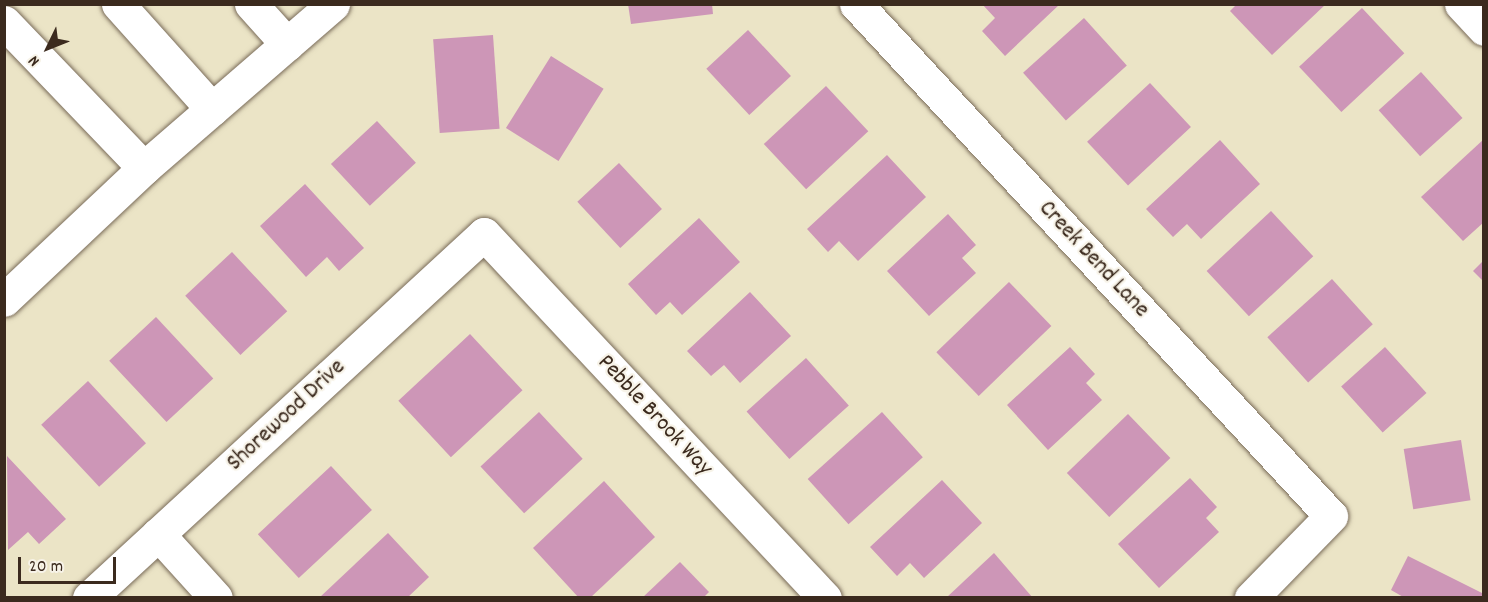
<!DOCTYPE html>
<style>
body{margin:0}
#map{position:relative;width:1488px;height:602px;overflow:hidden;background:#ebe4c6;font-family:Dekko,sans-serif}
div>[style]{position:absolute}
[style*='--x']{left:calc(var(--x)*1px);top:calc(var(--y)*1px);width:calc(var(--w)*1px);rotate:calc(var(--a)*1deg)}
.building>*{inset:0;background:#cd96b7;transform-origin:0 0}
.roads{filter:drop-shadow(0 0 2px #796b59) drop-shadow(0 0 2px #796b59)}
.minor>*{height:33px;margin:-16.5px;padding:0 16.5px;transform-origin:16.5px;border-radius:16.5px;background:#fff}
span{translate:-50% -50%;white-space:nowrap;text-align:center;line-height:1.15;-webkit-text-stroke:4.5px #f7f3e8;paint-order:stroke}
.street-label{font-size:24px;color:#3b2a1e}
.frame{position:absolute;inset:0;border:6px solid #3b2a1e;pointer-events:none}
.north{position:absolute;left:18px;top:18px;width:60px;height:60px;-webkit-text-stroke:4px #f7f3e8;paint-order:stroke;rotate:227deg;font-size:16px;font-weight:700;line-height:24px;text-align:center;color:#3b2a1e}
.north::after{content:'';display:block;margin:auto;width:21px;height:27px;background:#3b2a1e;clip-path:polygon(50% 0,100% 100%,50% 72%,0 100%)}
.scale{position:absolute;left:18px;top:557px;width:98px;height:27px;box-sizing:border-box;border:3px solid #3b2a1e;border-top:0;padding-left:8px;font-size:18px;line-height:21px;white-space:nowrap;color:#3b2a1e;-webkit-text-stroke:4px #f7f3e8;paint-order:stroke}
</style>
<div id="map">
<div class="building">
<i style="clip-path:polygon(628px 4px,712px 4px,713px 14px,631px 24px)"></i>
<i style="clip-path:polygon(982px 4px,1060px 4px,1005px 56px,982px 31px,995px 18px)"></i>
<i style="clip-path:polygon(1237px 4px,1326px 4px,1272px 55px,1230px 11px)"></i>
<i style="left:1362px;top:8px;width:62px;height:86px;rotate:47deg"></i>
<i style="left:1084px;top:18px;width:64px;height:82px;rotate:48deg"></i>
<i style="left:748px;top:30px;width:63px;height:57px;rotate:47deg"></i>
<i style="left:493px;top:35px;width:94px;height:60px;rotate:86deg"></i>
<i style="left:551px;top:56px;width:62px;height:85px;rotate:32deg"></i>
<i style="left:1421px;top:72px;width:62px;height:57px;rotate:48deg"></i>
<i style="left:1150px;top:83px;width:60px;height:86px;rotate:47deg"></i>
<i style="left:826px;top:86px;width:62px;height:85px;rotate:47deg"></i>
<i style="left:377px;top:121px;width:57px;height:63px;rotate:47deg"></i>
<i style="clip-path:polygon(1484px 139px,1484px 222px,1463px 241px,1421px 197px)"></i>
<i style="clip-path:polygon(1220px 140px,1260px 184px,1201px 239px,1187px 224px,1173px 237px,1146px 209px)"></i>
<i style="clip-path:polygon(887px 155px,926px 197px,858px 261px,839px 241px,828px 252px,807px 229px)"></i>
<i style="left:619px;top:163px;width:63px;height:57px;rotate:47deg"></i>
<i style="clip-path:polygon(305px 184px,364px 248px,339px 271px,327px 257px,306px 277px,260px 226px)"></i>
<i style="left:1271px;top:211px;width:62px;height:88px;rotate:47deg"></i>
<i style="clip-path:polygon(948px 214px,976px 245px,962px 258px,976px 273px,929px 316px,887px 271px)"></i>
<i style="clip-path:polygon(699px 218px,740px 262px,682px 315px,670px 302px,656px 315px,628px 284px)"></i>
<i style="left:232px;top:252px;width:81px;height:64px;rotate:47deg"></i>
<i style="clip-path:polygon(1484px 260px,1484px 282px,1473px 271px)"></i>
<i style="left:1332px;top:279px;width:61px;height:87px;rotate:48deg"></i>
<i style="left:1009px;top:282px;width:61px;height:101px;rotate:46deg"></i>
<i style="clip-path:polygon(750px 292px,791px 336px,740px 383px,724px 365px,711px 376px,687px 351px)"></i>
<i style="left:156px;top:317px;width:84px;height:64px;rotate:47deg"></i>
<i style="left:470px;top:334px;width:77px;height:98px;rotate:47deg"></i>
<i style="clip-path:polygon(1070px 347px,1095px 374px,1086px 383px,1102px 400px,1048px 450px,1007px 405px)"></i>
<i style="left:1385px;top:347px;width:62px;height:59px;rotate:48deg"></i>
<i style="left:806px;top:358px;width:64px;height:80px;rotate:48deg"></i>
<i style="left:88px;top:381px;width:85px;height:64px;rotate:47deg"></i>
<i style="left:539px;top:412px;width:64px;height:80px;rotate:47deg"></i>
<i style="left:882px;top:412px;width:61px;height:100px;rotate:48deg"></i>
<i style="left:1128px;top:414px;width:61px;height:85px;rotate:46deg"></i>
<i style="left:1461px;top:440px;width:61px;height:58px;rotate:81deg"></i>
<i style="clip-path:polygon(7px 456px,66px 519px,39px 544px,28px 532px,8px 550px)"></i>
<i style="left:331px;top:466px;width:60px;height:100px;rotate:47deg"></i>
<i style="clip-path:polygon(1190px 478px,1217px 507px,1206px 518px,1219px 532px,1159px 588px,1118px 544px)"></i>
<i style="clip-path:polygon(942px 480px,982px 523px,924px 578px,910px 563px,897px 576px,870px 547px)"></i>
<i style="clip-path:polygon(604px 481px,655px 537px,590px 598px,579px 598px,533px 548px)"></i>
<i style="clip-path:polygon(388px 533px,429px 577px,407px 598px,319px 598px)"></i>
<i style="clip-path:polygon(994px 553px,1033px 598px,946px 598px)"></i>
<i style="clip-path:polygon(1408px 556px,1484px 594px,1484px 598px,1405px 598px,1391px 590px)"></i>
<i style="clip-path:polygon(680px 562px,709px 592px,703px 598px,642px 598px)"></i>
</div>
<div class="roads">
<div class="minor">
<i style="--x:118;--y:4;--w:141;--a:48.2"></i>
<i style="--x:251;--y:4;--w:54;--a:48"></i>
<i style="--x:856;--y:4;--w:698;--a:47.15"></i>
<i style="--x:1331;--y:516;--w:115;--a:134.3"></i>
<i style="--x:1461;--y:4;--w:34;--a:47"></i>
<i style="--x:4;--y:22;--w:202;--a:46.2"></i>
<i style="--x:144;--y:168;--w:192;--a:136.7"></i>
<i style="--x:144;--y:168;--w:250;--a:-40.9"></i>
<i style="--x:158;--y:534;--w:86;--a:47.8"></i>
<i style="--x:89;--y:598;--w:537;--a:-42.66"></i>
<i style="--x:484;--y:234;--w:499;--a:46.9"></i>
</div>
</div>
<div class="street-label">
<span style="left:1093px;top:260px;rotate:47deg">Creek Bend Lane</span>
<span style="left:287px;top:416px;rotate:-43deg">Shorewood Drive</span>
<span style="left:654px;top:416px;rotate:47deg">Pebble Brook Way</span>
</div>
<div class="frame"></div>
<div class="north">N</div>
<div class="scale">20 m</div>
</div>
